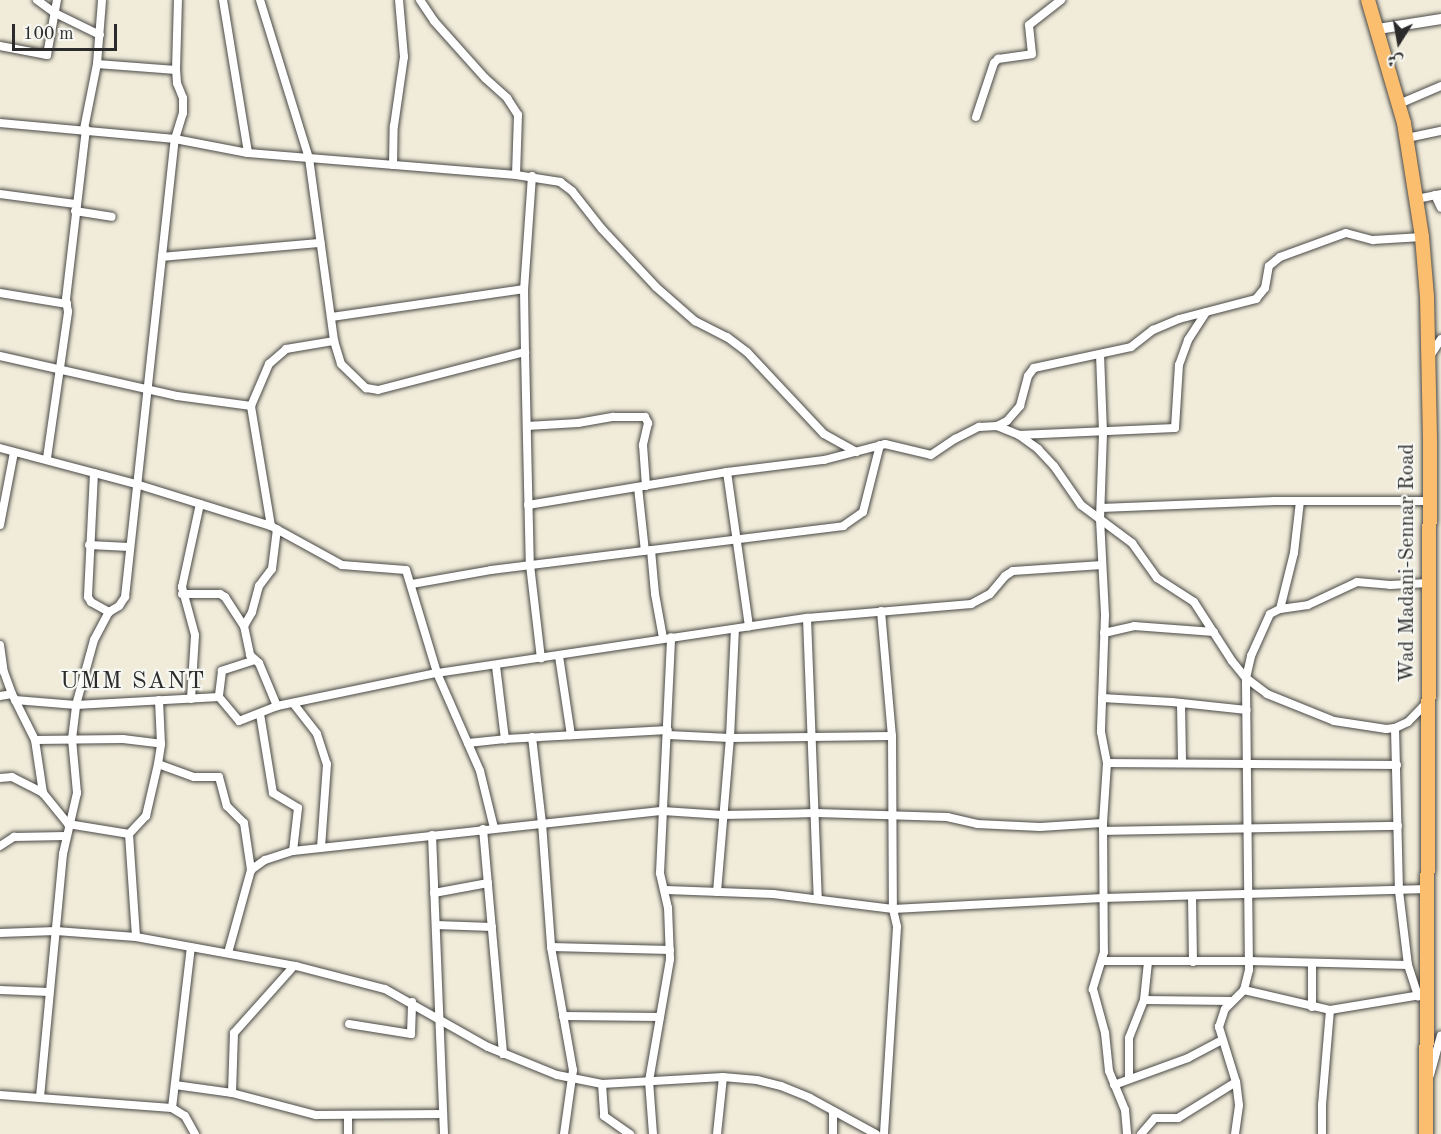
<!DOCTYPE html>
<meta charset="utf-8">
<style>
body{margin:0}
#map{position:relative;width:1441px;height:1134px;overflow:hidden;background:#f1ecda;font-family:"Old Standard TT",Amiri,serif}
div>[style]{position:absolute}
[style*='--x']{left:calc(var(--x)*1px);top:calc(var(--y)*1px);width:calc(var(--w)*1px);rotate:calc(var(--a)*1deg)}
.roads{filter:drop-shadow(0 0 2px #494845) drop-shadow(0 0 2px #494845)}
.minor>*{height:8px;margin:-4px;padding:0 4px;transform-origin:4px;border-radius:4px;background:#fff}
.tertiary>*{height:10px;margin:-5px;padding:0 5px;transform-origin:5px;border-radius:5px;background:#fff}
.trunk>*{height:14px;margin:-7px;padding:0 7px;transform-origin:7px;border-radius:7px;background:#fbbd6e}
span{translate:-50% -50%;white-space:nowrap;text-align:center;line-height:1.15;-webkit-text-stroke:4.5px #f6f6f2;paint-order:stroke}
.street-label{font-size:21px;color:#2b2b2b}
.quarter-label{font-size:24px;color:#2b2b2b;letter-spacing:1.5px}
.north{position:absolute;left:1369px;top:12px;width:60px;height:60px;-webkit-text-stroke:4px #f6f6f2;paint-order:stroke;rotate:191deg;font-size:16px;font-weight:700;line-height:24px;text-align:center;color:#2b2b2b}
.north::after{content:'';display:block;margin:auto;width:21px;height:27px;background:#2b2b2b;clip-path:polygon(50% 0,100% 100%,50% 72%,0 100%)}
.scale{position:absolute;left:12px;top:24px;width:105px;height:27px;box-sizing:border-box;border:3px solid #2b2b2b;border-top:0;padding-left:8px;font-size:18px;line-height:21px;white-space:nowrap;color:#2b2b2b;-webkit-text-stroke:4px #f6f6f2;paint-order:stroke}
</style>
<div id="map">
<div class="roads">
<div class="minor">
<i style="--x:37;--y:0;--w:22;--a:36"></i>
<i style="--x:55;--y:13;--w:50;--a:26.1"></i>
<i style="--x:223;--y:0;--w:155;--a:80.7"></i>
<i style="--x:260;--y:0;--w:165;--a:72.8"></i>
<i style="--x:309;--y:158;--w:185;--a:82.2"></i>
<i style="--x:334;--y:341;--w:24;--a:73"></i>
<i style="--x:341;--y:364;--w:35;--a:44"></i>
<i style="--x:366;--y:388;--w:12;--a:9"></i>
<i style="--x:378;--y:390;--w:152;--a:-14.5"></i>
<i style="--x:420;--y:0;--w:25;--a:56"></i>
<i style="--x:434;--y:21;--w:76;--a:48.2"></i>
<i style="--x:485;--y:78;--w:30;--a:42"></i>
<i style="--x:507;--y:98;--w:20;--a:57"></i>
<i style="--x:518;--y:115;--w:60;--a:91.9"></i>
<i style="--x:0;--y:46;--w:48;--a:10.8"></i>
<i style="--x:47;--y:55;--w:56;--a:-79.7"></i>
<i style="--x:97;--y:64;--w:79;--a:4.3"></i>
<i style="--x:1399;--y:104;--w:46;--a:-23.2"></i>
<i style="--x:976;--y:117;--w:57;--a:-71.6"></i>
<i style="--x:994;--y:63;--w:6;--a:-45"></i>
<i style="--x:998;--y:59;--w:34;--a:-8"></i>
<i style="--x:1032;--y:54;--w:29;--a:-96"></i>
<i style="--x:1029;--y:25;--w:41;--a:-38"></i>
<i style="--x:0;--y:123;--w:176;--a:5.2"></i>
<i style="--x:175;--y:139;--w:74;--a:10.9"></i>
<i style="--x:248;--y:153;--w:269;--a:4.7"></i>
<i style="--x:516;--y:175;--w:45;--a:9"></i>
<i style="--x:560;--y:182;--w:15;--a:37"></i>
<i style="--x:572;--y:191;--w:48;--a:51.7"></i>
<i style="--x:602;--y:229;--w:79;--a:47"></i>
<i style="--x:656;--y:287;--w:52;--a:41.1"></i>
<i style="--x:695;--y:321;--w:36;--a:27"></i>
<i style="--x:727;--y:337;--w:25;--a:37"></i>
<i style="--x:747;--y:352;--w:112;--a:46.8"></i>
<i style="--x:824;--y:434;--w:37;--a:29"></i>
<i style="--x:84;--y:129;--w:66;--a:-78.7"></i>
<i style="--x:97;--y:64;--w:64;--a:-85.5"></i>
<i style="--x:1407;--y:138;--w:35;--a:-12"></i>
<i style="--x:393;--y:165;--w:39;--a:-89"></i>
<i style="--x:394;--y:126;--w:70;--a:-81.8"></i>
<i style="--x:404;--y:57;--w:57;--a:-95"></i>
<i style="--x:532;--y:176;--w:113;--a:94"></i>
<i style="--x:524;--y:289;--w:63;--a:89.1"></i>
<i style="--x:525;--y:352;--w:213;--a:88.7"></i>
<i style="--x:530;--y:565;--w:94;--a:83.3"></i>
<i style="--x:0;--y:194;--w:76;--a:7.6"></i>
<i style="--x:1435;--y:195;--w:14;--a:65"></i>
<i style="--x:1417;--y:199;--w:25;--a:-12"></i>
<i style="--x:75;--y:211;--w:37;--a:9"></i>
<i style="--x:162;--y:257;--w:159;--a:-5.1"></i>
<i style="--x:0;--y:293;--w:68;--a:9.3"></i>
<i style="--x:332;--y:317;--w:194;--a:-8.3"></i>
<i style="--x:1100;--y:354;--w:79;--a:87.8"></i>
<i style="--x:1103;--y:433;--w:86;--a:92"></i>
<i style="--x:1100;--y:519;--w:96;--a:87"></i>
<i style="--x:1105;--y:615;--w:117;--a:92"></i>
<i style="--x:1101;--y:732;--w:32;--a:79"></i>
<i style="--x:1107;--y:763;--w:60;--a:93.8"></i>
<i style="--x:1103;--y:823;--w:129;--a:89.6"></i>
<i style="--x:1104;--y:952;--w:39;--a:107"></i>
<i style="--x:1093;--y:989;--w:46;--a:74.7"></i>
<i style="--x:1105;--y:1033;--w:38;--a:84"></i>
<i style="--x:1109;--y:1071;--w:42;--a:67.7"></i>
<i style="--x:1125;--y:1110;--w:24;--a:85"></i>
<i style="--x:0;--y:356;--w:181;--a:12.7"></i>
<i style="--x:177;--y:396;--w:75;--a:7.7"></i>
<i style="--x:1430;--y:356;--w:20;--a:-57"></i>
<i style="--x:527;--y:426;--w:51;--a:-3.4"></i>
<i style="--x:578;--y:423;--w:36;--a:-10"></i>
<i style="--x:613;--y:417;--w:32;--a:0"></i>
<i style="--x:645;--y:417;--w:7;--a:63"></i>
<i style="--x:648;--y:423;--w:23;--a:103"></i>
<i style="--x:643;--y:445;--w:41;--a:85.8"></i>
<i style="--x:997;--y:426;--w:11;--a:-27"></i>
<i style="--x:1007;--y:421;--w:20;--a:-49"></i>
<i style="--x:1020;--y:406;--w:31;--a:-75"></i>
<i style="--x:1028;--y:376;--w:10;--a:-53"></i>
<i style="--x:1034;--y:368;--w:99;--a:-12.2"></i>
<i style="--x:1131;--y:347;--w:28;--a:-38"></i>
<i style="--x:1153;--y:330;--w:28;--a:-23"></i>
<i style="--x:1179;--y:319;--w:80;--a:-14.6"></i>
<i style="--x:1256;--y:299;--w:14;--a:-51"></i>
<i style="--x:1265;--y:288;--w:22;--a:-80"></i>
<i style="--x:1269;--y:266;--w:14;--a:-39"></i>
<i style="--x:1280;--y:257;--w:70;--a:-20"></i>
<i style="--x:1346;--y:233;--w:28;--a:15"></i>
<i style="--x:1373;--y:240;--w:49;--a:-3.5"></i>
<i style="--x:1019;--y:435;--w:156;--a:-2.6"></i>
<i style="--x:1175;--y:428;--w:63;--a:-86.4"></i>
<i style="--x:1179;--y:365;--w:27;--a:-70"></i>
<i style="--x:1188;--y:340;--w:33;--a:-57"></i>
<i style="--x:0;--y:448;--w:141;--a:14.8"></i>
<i style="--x:136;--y:484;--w:141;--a:17.3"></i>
<i style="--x:271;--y:526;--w:81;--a:28.8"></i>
<i style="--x:342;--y:565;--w:64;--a:4.5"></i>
<i style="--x:406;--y:570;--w:108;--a:73.2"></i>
<i style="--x:437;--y:673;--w:107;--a:66.3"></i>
<i style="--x:480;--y:771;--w:59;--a:76.2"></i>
<i style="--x:47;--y:458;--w:148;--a:-81.8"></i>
<i style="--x:68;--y:312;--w:13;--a:-99"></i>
<i style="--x:66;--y:299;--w:171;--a:-83.3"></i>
<i style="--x:727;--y:472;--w:156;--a:81.9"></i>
<i style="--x:94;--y:473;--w:124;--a:92.8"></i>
<i style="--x:88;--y:597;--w:6;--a:59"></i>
<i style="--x:91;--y:602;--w:21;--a:29"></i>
<i style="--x:638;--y:487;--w:64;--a:83.8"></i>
<i style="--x:528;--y:505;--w:202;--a:-9.4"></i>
<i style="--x:727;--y:472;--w:98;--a:-7.1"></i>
<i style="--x:824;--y:460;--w:63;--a:-14.7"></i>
<i style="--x:885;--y:444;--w:47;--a:13.4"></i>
<i style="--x:931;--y:455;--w:29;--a:-34"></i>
<i style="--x:955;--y:439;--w:27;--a:-27"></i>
<i style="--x:979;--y:427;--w:18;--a:-3"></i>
<i style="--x:997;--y:426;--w:24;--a:22"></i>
<i style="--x:1019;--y:435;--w:24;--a:36"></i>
<i style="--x:1038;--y:449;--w:23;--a:47"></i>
<i style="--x:1054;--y:466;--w:47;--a:55.3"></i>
<i style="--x:1081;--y:505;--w:64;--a:36.7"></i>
<i style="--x:1132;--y:543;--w:43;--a:54.5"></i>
<i style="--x:1157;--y:578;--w:44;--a:33"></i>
<i style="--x:1194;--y:602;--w:70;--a:57.2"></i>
<i style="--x:1232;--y:661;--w:22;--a:51"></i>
<i style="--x:1246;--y:678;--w:26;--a:37"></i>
<i style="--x:1267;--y:694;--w:72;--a:21.9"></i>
<i style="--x:1334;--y:721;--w:53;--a:8.7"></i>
<i style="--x:1386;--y:729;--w:9;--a:-6"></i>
<i style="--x:1395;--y:728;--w:14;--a:-25"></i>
<i style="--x:1408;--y:722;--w:30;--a:-46"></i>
<i style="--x:1101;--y:508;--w:174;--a:-2.3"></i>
<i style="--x:1275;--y:501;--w:154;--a:0"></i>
<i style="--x:0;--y:525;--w:74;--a:-79.1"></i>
<i style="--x:271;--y:526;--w:122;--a:-99.5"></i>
<i style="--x:251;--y:406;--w:46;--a:-66.8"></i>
<i style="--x:269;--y:364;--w:23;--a:-41"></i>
<i style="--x:286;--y:349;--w:49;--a:-9.5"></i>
<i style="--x:89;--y:545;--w:40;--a:2.9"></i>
<i style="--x:651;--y:550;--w:44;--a:84.8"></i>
<i style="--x:655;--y:594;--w:45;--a:79.7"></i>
<i style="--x:412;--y:584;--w:80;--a:-10"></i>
<i style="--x:491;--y:570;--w:355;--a:-7.1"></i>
<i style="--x:843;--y:526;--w:24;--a:-35"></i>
<i style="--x:863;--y:512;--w:69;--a:-75.8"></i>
<i style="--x:182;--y:594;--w:38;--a:0"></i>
<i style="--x:220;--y:594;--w:6;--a:31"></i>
<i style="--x:225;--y:597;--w:35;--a:57"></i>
<i style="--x:244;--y:626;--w:30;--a:78"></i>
<i style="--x:250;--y:655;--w:12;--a:42"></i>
<i style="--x:259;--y:663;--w:47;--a:67.3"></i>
<i style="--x:1280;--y:609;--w:58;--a:-76"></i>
<i style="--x:1294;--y:553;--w:52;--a:-83.4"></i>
<i style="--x:881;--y:611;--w:125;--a:85"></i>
<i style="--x:892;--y:736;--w:173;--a:89.7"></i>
<i style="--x:893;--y:909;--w:18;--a:77"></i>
<i style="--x:897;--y:927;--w:207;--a:93.6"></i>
<i style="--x:807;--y:618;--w:281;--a:87.8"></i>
<i style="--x:244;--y:626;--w:16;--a:-60"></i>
<i style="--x:252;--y:612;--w:27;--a:-75"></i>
<i style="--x:259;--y:586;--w:21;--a:-53"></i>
<i style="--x:272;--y:569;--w:40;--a:-82.9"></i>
<i style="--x:1104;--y:633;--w:31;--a:-13"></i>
<i style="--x:1134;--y:626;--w:80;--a:4.3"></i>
<i style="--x:0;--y:645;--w:27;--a:82"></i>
<i style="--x:4;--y:672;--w:23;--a:70"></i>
<i style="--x:12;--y:694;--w:51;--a:63.4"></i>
<i style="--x:35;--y:740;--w:54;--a:81.4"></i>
<i style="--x:559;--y:656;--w:80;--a:81.4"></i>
<i style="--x:255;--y:660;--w:35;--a:162"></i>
<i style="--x:222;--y:671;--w:26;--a:97"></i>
<i style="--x:219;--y:697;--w:31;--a:50"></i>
<i style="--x:239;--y:721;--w:41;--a:-21.5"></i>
<i style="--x:277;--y:706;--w:163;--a:-11.7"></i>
<i style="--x:437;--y:673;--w:374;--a:-8.5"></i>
<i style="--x:807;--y:618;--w:165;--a:-4.9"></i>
<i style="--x:971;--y:604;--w:21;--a:-28"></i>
<i style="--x:990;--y:594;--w:23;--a:-50"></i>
<i style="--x:1005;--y:576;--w:9;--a:-32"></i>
<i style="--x:1013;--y:571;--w:89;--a:-3.9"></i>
<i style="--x:496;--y:666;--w:74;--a:83"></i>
<i style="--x:0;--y:696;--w:12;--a:-9"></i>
<i style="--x:1102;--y:698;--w:70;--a:3.3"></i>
<i style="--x:1172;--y:702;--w:75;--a:6.1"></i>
<i style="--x:191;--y:699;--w:64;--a:-86.4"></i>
<i style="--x:195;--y:635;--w:50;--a:-105.2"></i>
<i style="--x:182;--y:587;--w:85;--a:-77.8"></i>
<i style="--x:15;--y:700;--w:61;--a:4.7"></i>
<i style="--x:76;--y:705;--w:143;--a:-3.2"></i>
<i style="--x:293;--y:703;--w:39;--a:52"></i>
<i style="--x:317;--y:734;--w:32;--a:72"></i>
<i style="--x:327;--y:764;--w:84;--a:94.1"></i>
<i style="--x:1181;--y:703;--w:60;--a:89"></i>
<i style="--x:260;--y:714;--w:80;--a:80.7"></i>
<i style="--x:273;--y:793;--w:29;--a:31"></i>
<i style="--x:298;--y:808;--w:43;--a:96.6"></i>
<i style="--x:1395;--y:728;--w:163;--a:88.6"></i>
<i style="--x:1399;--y:891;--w:75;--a:83.1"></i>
<i style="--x:1408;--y:965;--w:33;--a:72"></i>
<i style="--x:668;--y:735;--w:62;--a:2.8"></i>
<i style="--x:730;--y:738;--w:162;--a:-0.7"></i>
<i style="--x:532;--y:737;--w:87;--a:83.4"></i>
<i style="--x:542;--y:823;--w:124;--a:85.8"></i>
<i style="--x:551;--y:947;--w:125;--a:79.9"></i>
<i style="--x:573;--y:1070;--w:65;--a:98"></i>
<i style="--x:35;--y:740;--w:88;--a:-0.7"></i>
<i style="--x:123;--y:739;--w:38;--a:7"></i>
<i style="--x:468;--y:743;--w:37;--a:-6"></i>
<i style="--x:505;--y:739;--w:163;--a:-3.2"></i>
<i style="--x:1107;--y:763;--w:290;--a:0.4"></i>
<i style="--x:158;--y:764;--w:20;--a:-81"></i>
<i style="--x:161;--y:744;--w:44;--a:-92.6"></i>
<i style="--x:0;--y:778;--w:12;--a:-5"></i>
<i style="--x:12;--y:777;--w:35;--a:27"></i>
<i style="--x:43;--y:793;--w:40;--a:51"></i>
<i style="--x:68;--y:824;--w:62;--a:9.3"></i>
<i style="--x:129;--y:834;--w:25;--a:-47"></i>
<i style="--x:146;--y:816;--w:53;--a:-77"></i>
<i style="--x:158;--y:764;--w:38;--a:20"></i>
<i style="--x:194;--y:777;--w:25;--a:0"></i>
<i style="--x:219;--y:777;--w:30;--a:75"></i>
<i style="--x:227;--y:806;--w:24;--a:45"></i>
<i style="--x:244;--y:823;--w:48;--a:81.5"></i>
<i style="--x:251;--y:870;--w:86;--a:105.5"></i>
<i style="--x:483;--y:829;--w:226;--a:84.9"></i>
<i style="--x:1103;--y:831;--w:295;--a:-1"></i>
<i style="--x:129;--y:834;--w:103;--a:86.1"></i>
<i style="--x:432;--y:835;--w:299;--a:87.7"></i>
<i style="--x:0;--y:846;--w:17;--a:-33"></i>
<i style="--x:14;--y:837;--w:52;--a:-1.1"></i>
<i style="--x:251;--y:870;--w:17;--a:-36"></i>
<i style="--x:265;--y:860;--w:29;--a:-18"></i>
<i style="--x:293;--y:851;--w:372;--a:-6.2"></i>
<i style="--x:663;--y:811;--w:60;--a:3.8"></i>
<i style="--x:723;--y:815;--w:93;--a:-1.2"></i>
<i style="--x:816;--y:813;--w:131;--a:1.7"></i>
<i style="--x:947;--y:817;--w:31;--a:13"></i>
<i style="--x:977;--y:824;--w:63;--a:2.7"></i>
<i style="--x:1040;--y:827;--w:63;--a:-3.6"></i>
<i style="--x:666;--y:890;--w:107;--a:2.1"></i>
<i style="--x:773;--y:894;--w:121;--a:7.1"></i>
<i style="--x:893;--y:909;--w:210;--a:-3"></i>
<i style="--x:1103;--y:898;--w:325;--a:-1.6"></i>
<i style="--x:717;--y:892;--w:155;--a:-85.2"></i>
<i style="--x:730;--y:738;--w:109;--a:-87.4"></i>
<i style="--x:434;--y:893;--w:55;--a:-10.5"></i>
<i style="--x:1192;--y:897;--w:65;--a:89.1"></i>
<i style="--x:436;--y:925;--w:56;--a:2"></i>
<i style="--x:0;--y:933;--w:56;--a:-2"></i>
<i style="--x:56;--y:931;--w:80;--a:4.3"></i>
<i style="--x:136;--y:937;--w:163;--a:10.3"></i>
<i style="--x:296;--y:966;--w:92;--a:14.5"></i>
<i style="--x:385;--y:989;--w:118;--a:29.4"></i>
<i style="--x:488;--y:1047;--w:74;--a:22.1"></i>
<i style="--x:557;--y:1075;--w:46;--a:11.3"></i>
<i style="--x:602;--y:1084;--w:121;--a:-3.3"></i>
<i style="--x:723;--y:1077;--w:34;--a:5"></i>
<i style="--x:757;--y:1080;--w:25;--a:14"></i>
<i style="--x:781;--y:1086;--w:31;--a:22"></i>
<i style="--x:810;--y:1098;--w:75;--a:28.6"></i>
<i style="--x:551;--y:947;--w:119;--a:1.4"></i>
<i style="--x:1103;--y:961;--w:146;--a:0"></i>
<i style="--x:1249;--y:961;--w:159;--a:1.4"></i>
<i style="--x:0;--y:990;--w:49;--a:2.3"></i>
<i style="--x:1244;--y:990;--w:88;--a:13.1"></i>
<i style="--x:1330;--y:1010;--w:92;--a:-9.4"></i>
<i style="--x:1144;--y:1000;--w:88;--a:0.7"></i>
<i style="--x:1312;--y:1007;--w:44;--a:-90"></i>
<i style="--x:563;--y:1016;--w:97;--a:0.6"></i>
<i style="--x:349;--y:1024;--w:63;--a:9.2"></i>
<i style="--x:411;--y:1034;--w:32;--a:-88"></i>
<i style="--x:1430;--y:1075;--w:41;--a:-74.6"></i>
<i style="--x:1129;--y:1079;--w:41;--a:-90"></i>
<i style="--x:1129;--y:1038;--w:41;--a:-68.5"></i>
<i style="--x:1144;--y:1000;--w:38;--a:-84"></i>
<i style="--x:602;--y:1084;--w:32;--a:86"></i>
<i style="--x:604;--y:1116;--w:32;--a:35"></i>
<i style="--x:175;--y:1085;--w:58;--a:8"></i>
<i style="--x:232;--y:1093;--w:87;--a:14.7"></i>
<i style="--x:316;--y:1115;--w:127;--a:-0.5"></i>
<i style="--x:1114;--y:1085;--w:79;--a:-20"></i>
<i style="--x:1188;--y:1058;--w:38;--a:-28"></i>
<i style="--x:232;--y:1093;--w:60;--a:-88.1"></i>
<i style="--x:234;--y:1033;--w:90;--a:-48.2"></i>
<i style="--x:0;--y:1095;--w:172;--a:4.3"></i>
<i style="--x:172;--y:1108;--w:15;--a:32"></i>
<i style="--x:185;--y:1116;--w:21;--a:61"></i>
<i style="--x:40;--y:1097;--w:244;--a:-84.6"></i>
<i style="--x:63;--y:854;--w:63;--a:-77.1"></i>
<i style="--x:77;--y:793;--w:54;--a:-95.3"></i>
<i style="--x:72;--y:739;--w:34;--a:-83"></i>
<i style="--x:76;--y:705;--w:67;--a:-74.5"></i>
<i style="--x:94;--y:640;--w:32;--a:-62"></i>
<i style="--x:109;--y:612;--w:12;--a:-31"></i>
<i style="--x:119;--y:606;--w:11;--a:-56"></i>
<i style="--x:125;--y:597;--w:461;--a:-83.8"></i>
<i style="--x:175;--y:139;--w:27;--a:-73"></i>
<i style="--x:183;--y:113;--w:15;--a:-90"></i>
<i style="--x:183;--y:98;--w:16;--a:-112"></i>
<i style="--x:177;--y:83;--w:13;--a:-94"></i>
<i style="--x:176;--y:70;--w:70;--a:-88.4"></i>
<i style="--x:172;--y:1108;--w:162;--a:-83.3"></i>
<i style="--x:348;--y:1134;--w:19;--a:-90"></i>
<i style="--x:653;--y:1134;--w:53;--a:-94.3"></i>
<i style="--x:649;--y:1081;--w:124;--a:-80.2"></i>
<i style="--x:670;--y:959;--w:51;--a:-92.2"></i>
<i style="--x:668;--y:908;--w:36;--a:-103"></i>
<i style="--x:660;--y:873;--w:236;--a:-87.3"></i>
<i style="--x:717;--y:1134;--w:57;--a:-84"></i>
<i style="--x:833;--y:1134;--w:23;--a:-90"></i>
<i style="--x:1141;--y:1134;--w:21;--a:-49"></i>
<i style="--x:1155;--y:1118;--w:23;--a:0"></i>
<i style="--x:1178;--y:1118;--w:68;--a:-31.8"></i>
<i style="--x:1235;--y:1134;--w:29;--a:-82"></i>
<i style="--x:1239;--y:1105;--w:23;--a:-97"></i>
<i style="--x:1236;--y:1082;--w:58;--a:-107.2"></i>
<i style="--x:1219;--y:1027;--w:19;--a:-72"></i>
<i style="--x:1225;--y:1009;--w:27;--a:-45"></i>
<i style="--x:1244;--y:990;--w:21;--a:-76"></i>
<i style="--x:1249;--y:970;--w:292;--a:-90.6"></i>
<i style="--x:1246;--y:678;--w:23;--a:-77"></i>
<i style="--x:1251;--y:656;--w:46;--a:-65.7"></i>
<i style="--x:1270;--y:614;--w:11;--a:-27"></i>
<i style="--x:1280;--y:609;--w:28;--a:-8"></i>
<i style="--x:1308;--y:605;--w:54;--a:-25.1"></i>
<i style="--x:1357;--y:582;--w:33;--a:5"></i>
<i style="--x:1390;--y:585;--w:39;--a:-3"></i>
<i style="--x:1322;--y:1134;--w:29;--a:-90"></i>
<i style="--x:1322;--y:1105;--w:95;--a:-85.2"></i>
</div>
<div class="tertiary">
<i style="--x:1378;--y:29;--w:64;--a:-9"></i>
</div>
<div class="trunk">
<i style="--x:1368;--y:0;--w:128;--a:73.7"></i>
<i style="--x:1404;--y:123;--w:115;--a:81"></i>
<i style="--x:1422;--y:237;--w:59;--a:85.2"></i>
<i style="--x:1427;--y:296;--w:145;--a:88.8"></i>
<i style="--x:1430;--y:441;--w:693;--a:90.33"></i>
</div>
</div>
<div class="street-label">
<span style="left:1408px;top:563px;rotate:-90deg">Wad Madani-Sennar Road</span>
</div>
<div class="quarter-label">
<span style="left:133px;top:683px">UMM SANT</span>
</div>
<div class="north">ش</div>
<div class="scale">100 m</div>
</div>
